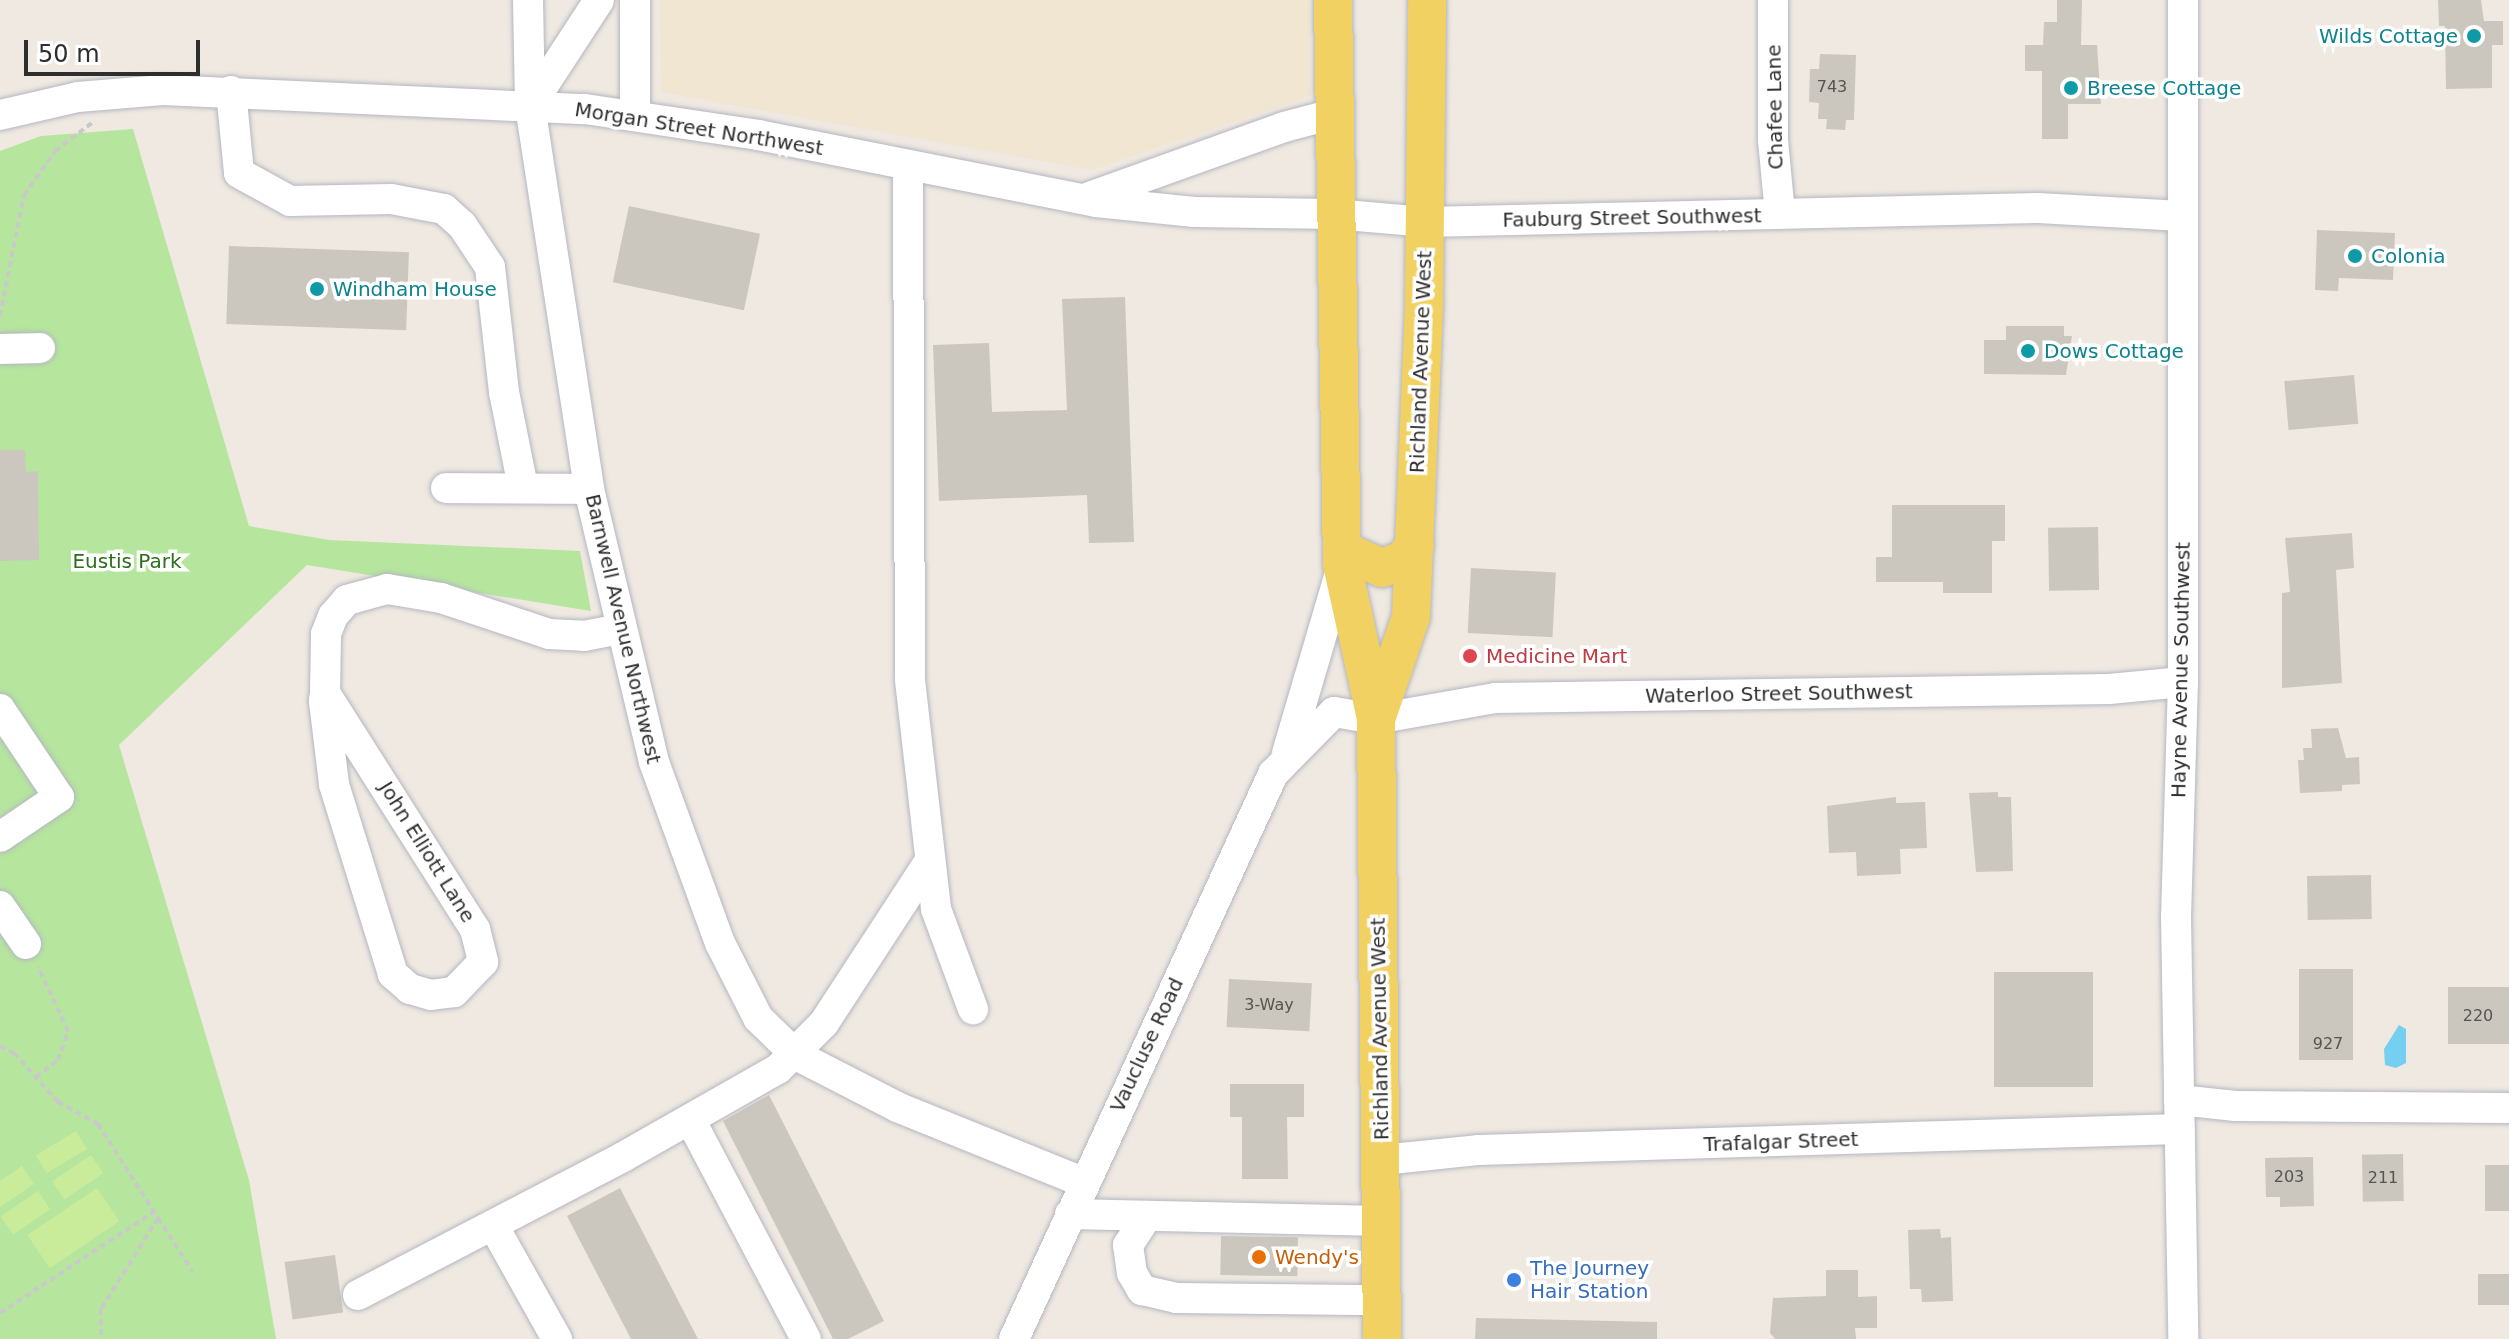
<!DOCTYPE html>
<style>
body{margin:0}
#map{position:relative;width:2509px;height:1339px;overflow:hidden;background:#efe9e1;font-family:"DejaVu Sans",sans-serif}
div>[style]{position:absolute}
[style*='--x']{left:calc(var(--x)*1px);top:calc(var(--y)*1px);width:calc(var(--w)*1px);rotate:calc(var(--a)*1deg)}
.education>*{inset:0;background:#f0e6d1}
.green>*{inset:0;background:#b6e59e}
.pitch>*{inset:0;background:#c9ec9a;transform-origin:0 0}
.water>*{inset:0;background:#75cff0}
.building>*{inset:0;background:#cbc7bf;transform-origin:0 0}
.path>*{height:4px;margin-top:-2px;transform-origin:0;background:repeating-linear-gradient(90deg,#c9c9c9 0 6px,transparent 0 10px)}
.roads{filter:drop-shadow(0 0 2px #b4b7c1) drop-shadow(0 0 2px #b4b7c1)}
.minor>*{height:30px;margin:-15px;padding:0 15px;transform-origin:15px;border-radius:15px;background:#fff}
.major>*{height:38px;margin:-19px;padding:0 19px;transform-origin:19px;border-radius:19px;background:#f2d163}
.dots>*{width:22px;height:22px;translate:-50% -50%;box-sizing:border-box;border:4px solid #fff;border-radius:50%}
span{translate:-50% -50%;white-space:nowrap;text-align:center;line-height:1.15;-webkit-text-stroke:7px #fff;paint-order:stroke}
.number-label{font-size:16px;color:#555452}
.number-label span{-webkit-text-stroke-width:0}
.culture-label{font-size:20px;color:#0d838f}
.right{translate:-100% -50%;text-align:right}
.left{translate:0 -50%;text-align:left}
.street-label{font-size:20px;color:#2e2e2e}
.park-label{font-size:20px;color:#2c6e1b}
.health-label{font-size:20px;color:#be3a42}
.food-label{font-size:20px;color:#c56008}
.shop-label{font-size:20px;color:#366cbe}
.scale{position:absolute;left:24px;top:40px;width:176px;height:36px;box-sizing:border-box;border:4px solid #2e2e2e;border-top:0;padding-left:10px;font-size:24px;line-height:28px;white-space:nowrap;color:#2e2e2e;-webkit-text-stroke:6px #fff;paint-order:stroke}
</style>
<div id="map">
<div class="education">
<i style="clip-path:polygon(660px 0,1310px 0,1310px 96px,1092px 170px,661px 92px)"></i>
</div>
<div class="green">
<i style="clip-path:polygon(133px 129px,249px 526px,329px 540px,580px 551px,591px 611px,307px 565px,119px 745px,249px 1180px,276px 1339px,0 1339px,0 151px,41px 136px)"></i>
</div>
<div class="pitch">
<i style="left:76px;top:1131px;width:21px;height:47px;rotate:59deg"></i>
<i style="left:91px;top:1155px;width:22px;height:47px;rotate:56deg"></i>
<i style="clip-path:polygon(22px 1166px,34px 1184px,0 1207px,0 1181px)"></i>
<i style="left:97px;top:1188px;width:40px;height:84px;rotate:56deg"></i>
<i style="left:38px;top:1191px;width:22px;height:45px;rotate:56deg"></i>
</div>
<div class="water">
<i style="clip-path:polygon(2399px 1025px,2406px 1029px,2406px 1063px,2396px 1068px,2385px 1065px,2384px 1049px)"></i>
</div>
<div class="building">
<i style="clip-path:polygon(2057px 0,2082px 0,2081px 45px,2097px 45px,2101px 104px,2068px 104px,2068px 139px,2042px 139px,2042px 71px,2025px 71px,2025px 45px,2043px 45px,2044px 22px,2057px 22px)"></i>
<i style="clip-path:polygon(2438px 0,2481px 0,2484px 21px,2503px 21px,2503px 45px,2492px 45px,2492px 88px,2446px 89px,2445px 26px,2439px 26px)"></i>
<i style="clip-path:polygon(1820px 54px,1856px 55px,1854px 120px,1846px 120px,1845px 130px,1826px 129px,1827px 119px,1818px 119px,1819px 103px,1809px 102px,1810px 69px,1819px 69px)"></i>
<i style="left:629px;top:206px;width:134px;height:78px;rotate:12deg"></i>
<i style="clip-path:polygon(2317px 230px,2395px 233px,2393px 280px,2339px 278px,2338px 291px,2315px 290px)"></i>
<i style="left:229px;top:246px;width:180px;height:78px;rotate:2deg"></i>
<i style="clip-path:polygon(1125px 297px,1134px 542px,1089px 543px,1087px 495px,939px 501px,933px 345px,989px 343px,992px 412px,1067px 410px,1062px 299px)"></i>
<i style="clip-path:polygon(2006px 326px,2064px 326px,2064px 336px,2072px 336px,2066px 375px,1984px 374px,1984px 340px,2006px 340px)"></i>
<i style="left:2354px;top:375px;width:49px;height:70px;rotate:85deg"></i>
<i style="clip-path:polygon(0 450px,25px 450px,26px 472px,38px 471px,39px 560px,0 561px)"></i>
<i style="clip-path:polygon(1892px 505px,2005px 505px,2005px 541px,1992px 541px,1992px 593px,1943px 593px,1943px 582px,1876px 582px,1876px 557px,1892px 557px)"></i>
<i style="left:2098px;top:527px;width:63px;height:50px;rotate:89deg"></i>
<i style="clip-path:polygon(2352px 533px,2354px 568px,2336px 570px,2342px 683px,2282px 688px,2282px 593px,2290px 592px,2285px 538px)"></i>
<i style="left:1471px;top:568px;width:85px;height:65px;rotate:3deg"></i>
<i style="clip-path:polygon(2338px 728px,2346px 758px,2359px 757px,2360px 784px,2342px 785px,2342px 791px,2300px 793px,2298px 760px,2304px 760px,2303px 748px,2312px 748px,2311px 729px)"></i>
<i style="clip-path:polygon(1998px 792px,1998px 797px,2011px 797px,2013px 871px,1976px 872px,1969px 793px)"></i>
<i style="clip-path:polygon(1896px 797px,1896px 803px,1925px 802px,1927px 848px,1900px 849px,1901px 874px,1857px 876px,1856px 852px,1829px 853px,1827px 806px)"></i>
<i style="left:2371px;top:875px;width:44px;height:64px;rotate:89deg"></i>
<i style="left:2299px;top:969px;width:54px;height:91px"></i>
<i style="left:1994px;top:972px;width:99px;height:115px"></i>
<i style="left:1229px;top:979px;width:83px;height:48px;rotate:3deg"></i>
<i style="left:2448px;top:987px;width:61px;height:57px"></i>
<i style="clip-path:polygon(1230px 1084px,1304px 1084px,1304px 1117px,1287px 1117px,1288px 1179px,1242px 1179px,1242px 1117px,1230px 1117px)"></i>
<i style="clip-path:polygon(769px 1095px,884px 1321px,848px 1339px,833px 1339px,723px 1121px)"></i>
<i style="left:2403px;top:1154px;width:47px;height:41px;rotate:89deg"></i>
<i style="clip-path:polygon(2313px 1157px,2314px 1206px,2280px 1207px,2280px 1197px,2266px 1197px,2265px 1158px)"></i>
<i style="left:2509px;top:1165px;width:46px;height:24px;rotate:90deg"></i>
<i style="clip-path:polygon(620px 1188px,698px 1339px,631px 1339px,567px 1216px)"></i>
<i style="clip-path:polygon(1940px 1229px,1941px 1238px,1951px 1237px,1953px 1301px,1922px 1302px,1921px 1289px,1910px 1289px,1908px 1230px)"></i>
<i style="left:1221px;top:1236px;width:77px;height:39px;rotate:1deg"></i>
<i style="left:335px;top:1255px;width:58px;height:51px;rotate:82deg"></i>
<i style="clip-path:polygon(1826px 1270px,1858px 1270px,1858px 1297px,1877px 1296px,1877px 1328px,1855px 1328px,1856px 1339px,1775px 1339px,1770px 1333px,1773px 1298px,1826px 1296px)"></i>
<i style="left:2509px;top:1274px;width:31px;height:31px;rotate:90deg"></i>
<i style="clip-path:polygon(1476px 1318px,1657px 1322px,1657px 1339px,1475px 1339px)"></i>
</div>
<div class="path">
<i style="--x:0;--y:316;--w:123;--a:-78.8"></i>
<i style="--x:24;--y:195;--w:54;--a:-54.8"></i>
<i style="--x:55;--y:151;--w:48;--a:-37.3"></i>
<i style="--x:0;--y:1046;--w:16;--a:27"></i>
<i style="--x:14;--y:1053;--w:66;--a:48.1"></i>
<i style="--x:58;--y:1102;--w:46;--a:28.8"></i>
<i style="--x:98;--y:1124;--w:112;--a:57.4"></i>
<i style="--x:158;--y:1218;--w:107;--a:122.1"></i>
<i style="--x:101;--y:1309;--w:30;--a:90"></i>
<i style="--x:36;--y:1077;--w:28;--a:-38"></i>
<i style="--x:58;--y:1060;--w:31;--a:-71"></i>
<i style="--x:68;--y:1031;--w:71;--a:-115.1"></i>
<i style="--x:158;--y:1218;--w:64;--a:57.1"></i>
<i style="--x:0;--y:1313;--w:184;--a:-33.3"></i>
</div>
<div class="roads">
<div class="minor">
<i style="--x:528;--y:0;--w:106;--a:88.9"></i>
<i style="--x:530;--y:106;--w:388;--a:81.2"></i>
<i style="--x:589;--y:489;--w:281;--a:76.6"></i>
<i style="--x:654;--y:762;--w:193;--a:70"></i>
<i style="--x:720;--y:943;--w:84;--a:63.1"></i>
<i style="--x:758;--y:1018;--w:53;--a:44.2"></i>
<i style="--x:796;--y:1055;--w:114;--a:27.2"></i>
<i style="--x:897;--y:1107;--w:201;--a:22"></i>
<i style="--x:635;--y:0;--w:115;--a:90"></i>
<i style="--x:1773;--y:0;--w:140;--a:90"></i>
<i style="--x:1773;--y:140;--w:74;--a:84.6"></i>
<i style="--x:2183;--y:0;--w:682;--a:90"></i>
<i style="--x:2183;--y:682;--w:235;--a:91.7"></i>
<i style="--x:2176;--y:917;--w:422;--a:89"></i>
<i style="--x:231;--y:91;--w:82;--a:84.4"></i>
<i style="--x:239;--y:173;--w:58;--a:28.8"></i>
<i style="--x:290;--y:201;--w:101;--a:-1.1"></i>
<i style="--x:391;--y:199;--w:54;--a:10.7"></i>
<i style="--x:444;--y:209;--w:24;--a:42"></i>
<i style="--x:462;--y:225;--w:50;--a:56.3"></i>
<i style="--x:490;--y:267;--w:126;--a:83.6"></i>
<i style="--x:504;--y:392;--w:97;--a:78.7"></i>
<i style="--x:530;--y:106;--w:126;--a:-56.9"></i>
<i style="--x:0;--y:115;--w:80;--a:-13"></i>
<i style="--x:78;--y:97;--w:85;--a:-4.7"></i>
<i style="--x:163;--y:90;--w:422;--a:2.6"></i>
<i style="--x:585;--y:109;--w:175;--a:8.5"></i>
<i style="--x:758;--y:135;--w:345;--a:11.2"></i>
<i style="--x:1096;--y:202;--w:99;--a:5.8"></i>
<i style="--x:1194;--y:212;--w:140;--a:0.8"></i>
<i style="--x:1334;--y:214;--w:91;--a:5"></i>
<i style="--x:1425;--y:222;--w:613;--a:-1.31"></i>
<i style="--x:2038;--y:208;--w:144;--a:3.2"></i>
<i style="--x:908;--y:167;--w:513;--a:89.78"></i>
<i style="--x:910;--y:680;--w:230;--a:83.5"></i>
<i style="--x:936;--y:909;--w:107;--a:69.7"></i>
<i style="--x:1089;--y:197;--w:207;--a:-19.7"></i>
<i style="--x:1284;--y:127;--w:51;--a:-14.9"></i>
<i style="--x:0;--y:349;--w:40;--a:-1.4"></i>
<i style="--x:446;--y:488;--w:143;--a:0.4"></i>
<i style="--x:325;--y:693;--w:280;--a:57.6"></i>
<i style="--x:475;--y:929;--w:34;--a:76"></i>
<i style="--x:483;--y:962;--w:42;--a:134"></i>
<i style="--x:454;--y:992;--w:23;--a:173"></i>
<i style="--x:431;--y:995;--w:22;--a:-164"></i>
<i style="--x:410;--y:989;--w:23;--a:-139"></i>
<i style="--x:393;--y:974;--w:199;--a:-107.3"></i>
<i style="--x:334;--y:784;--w:84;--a:-96.9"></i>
<i style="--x:324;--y:701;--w:8;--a:-83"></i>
<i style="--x:325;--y:693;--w:59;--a:-89"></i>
<i style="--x:326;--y:634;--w:19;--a:-69"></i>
<i style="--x:333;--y:616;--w:21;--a:-49"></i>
<i style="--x:347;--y:600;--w:41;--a:-15.4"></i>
<i style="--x:387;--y:589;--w:55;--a:9.5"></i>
<i style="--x:441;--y:598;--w:114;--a:18.4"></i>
<i style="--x:549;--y:634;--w:35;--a:3"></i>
<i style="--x:584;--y:636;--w:37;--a:-11"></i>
<i style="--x:0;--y:709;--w:106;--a:56.2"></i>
<i style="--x:59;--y:797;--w:71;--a:145.9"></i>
<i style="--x:1287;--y:753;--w:192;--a:-73.6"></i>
<i style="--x:0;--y:906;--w:46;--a:55.6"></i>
<i style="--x:2179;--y:1100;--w:57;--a:6"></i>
<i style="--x:2236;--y:1106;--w:273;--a:0.4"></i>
<i style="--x:691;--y:1121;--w:246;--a:62.2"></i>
<i style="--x:1382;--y:1160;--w:98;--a:-5.9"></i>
<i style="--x:1479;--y:1150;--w:701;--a:-1.72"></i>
<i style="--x:1070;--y:1214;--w:312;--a:1.3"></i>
<i style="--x:1147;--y:1216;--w:35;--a:123"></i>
<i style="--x:1128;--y:1245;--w:28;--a:82"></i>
<i style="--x:1132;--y:1273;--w:20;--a:60"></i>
<i style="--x:1142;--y:1290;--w:35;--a:13"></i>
<i style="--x:1176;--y:1298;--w:205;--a:0.6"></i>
<i style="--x:493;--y:1225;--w:131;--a:60.7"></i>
<i style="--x:358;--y:1295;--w:299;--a:-27.5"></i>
<i style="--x:623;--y:1157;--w:178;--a:-29.6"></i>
<i style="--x:778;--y:1069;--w:65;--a:-45"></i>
<i style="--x:824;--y:1023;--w:192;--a:-56.9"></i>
<i style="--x:1014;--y:1339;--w:622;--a:-65.37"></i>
<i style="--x:1273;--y:774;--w:87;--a:-45.5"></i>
<i style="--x:1334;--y:712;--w:43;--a:9.5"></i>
<i style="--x:1376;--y:719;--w:121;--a:-10"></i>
<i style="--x:1495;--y:698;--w:614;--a:-0.84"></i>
<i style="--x:2109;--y:689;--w:74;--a:-5.4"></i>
</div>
<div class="major">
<i style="--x:1333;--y:0;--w:564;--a:89.09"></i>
<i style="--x:1342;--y:564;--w:159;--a:77.6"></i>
<i style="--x:1376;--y:719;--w:620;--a:89.45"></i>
<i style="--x:1342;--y:550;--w:44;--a:24.2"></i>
<i style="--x:1382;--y:568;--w:22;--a:-21"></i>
<i style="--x:1403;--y:560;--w:19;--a:-51"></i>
<i style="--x:1376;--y:719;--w:108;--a:-71.1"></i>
<i style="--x:1411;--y:617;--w:316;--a:-87.6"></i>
<i style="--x:1424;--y:301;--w:301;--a:-89.4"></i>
</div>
</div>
<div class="dots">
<i style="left:2474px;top:36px;background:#0f9aa8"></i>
<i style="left:2071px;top:88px;background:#0f9aa8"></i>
<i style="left:2355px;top:256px;background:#0f9aa8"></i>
<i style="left:317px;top:289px;background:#0f9aa8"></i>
<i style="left:2028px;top:351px;background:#0f9aa8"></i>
<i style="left:1470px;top:656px;background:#e0444e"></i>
<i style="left:1259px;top:1257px;background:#e8710a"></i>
<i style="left:1514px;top:1280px;background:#3f7fe0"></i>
</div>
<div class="number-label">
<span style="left:1832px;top:87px">743</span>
<span style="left:1269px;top:1005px">3-Way</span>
<span style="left:2478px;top:1016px">220</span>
<span style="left:2328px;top:1044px">927</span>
<span style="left:2289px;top:1177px">203</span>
<span style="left:2383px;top:1178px">211</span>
</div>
<div class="culture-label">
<span class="right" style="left:2458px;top:36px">Wilds Cottage</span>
<span class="left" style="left:2087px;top:88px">Breese Cottage</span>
<span class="left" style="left:2371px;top:256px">Colonia</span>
<span class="left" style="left:333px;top:289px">Windham House</span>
<span class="left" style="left:2044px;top:351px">Dows Cottage</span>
</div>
<div class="street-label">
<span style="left:1775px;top:107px;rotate:-91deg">Chafee Lane</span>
<span style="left:699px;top:129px;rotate:9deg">Morgan Street Northwest</span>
<span style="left:1632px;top:218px;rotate:-1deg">Fauburg Street Southwest</span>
<span style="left:1421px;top:362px;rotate:-88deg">Richland Avenue West</span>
<span style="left:623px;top:629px;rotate:77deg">Barnwell Avenue Northwest</span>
<span style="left:2181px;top:670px;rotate:-89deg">Hayne Avenue Southwest</span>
<span style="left:1779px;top:694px;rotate:-1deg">Waterloo Street Southwest</span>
<span style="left:427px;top:852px;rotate:58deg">John Elliott Lane</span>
<span style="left:1380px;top:1029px;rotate:-91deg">Richland Avenue West</span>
<span style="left:1147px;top:1045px;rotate:-65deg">Vaucluse Road</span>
<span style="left:1781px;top:1142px;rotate:-2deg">Trafalgar Street</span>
</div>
<div class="park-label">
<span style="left:127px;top:561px">Eustis Park</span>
</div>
<div class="health-label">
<span class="left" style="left:1486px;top:656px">Medicine Mart</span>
</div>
<div class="food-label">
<span class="left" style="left:1275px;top:1257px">Wendy's</span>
</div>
<div class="shop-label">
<span class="left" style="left:1530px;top:1280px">The Journey<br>Hair Station</span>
</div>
<div class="scale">50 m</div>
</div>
